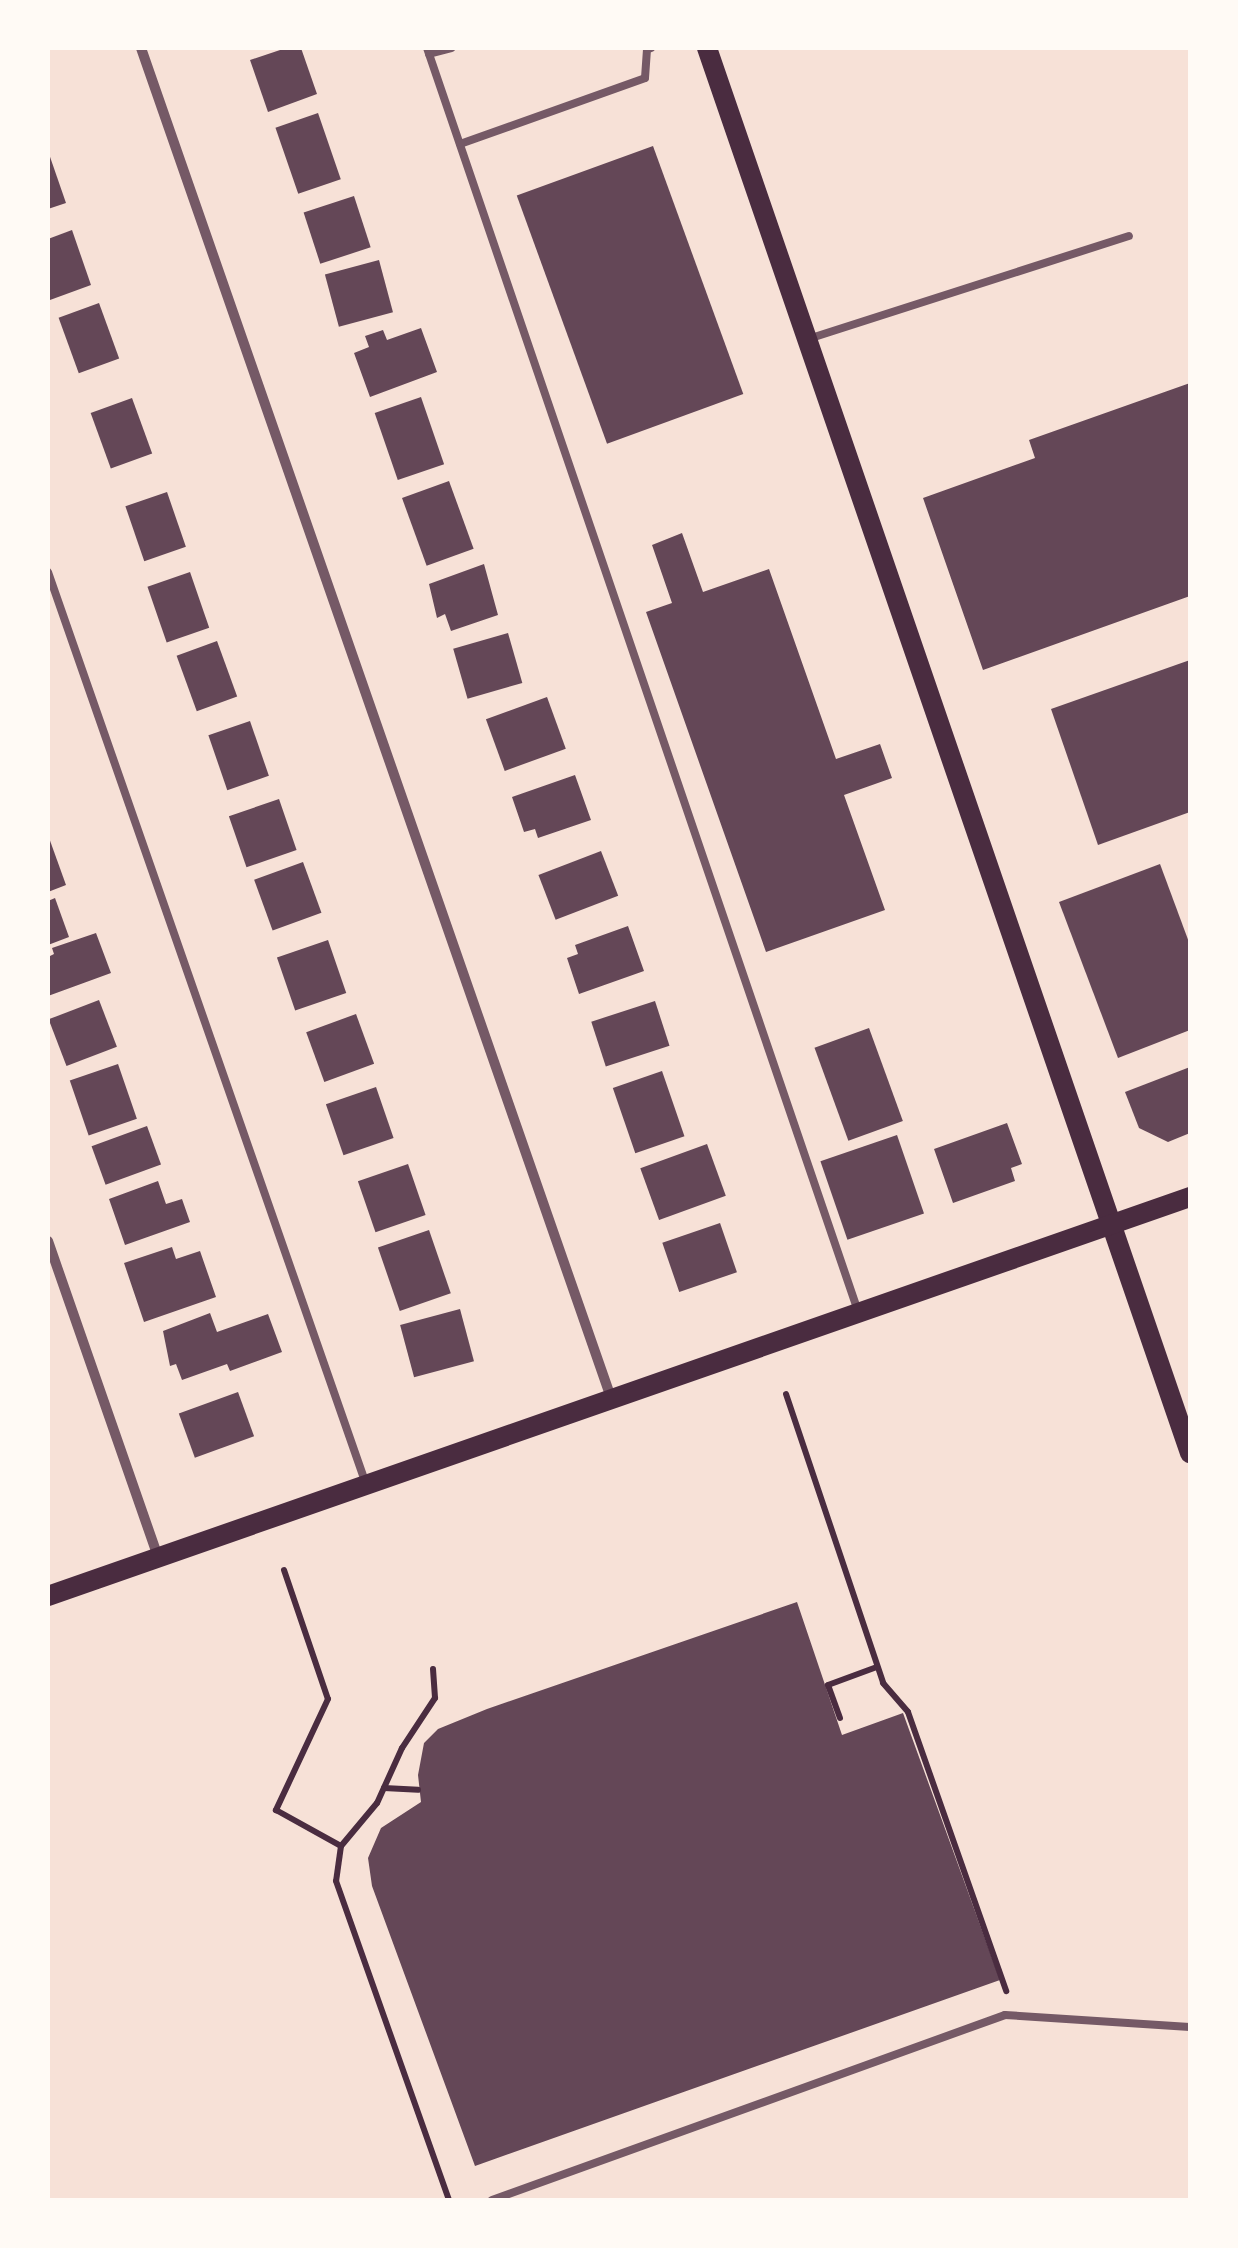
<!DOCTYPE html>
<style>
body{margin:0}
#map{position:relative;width:1238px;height:2248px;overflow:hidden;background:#f7e1d7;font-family:"DM Sans",sans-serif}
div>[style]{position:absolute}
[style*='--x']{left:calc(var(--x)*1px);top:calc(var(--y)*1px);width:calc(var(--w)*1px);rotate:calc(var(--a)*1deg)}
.building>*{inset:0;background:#644757;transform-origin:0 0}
.path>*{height:6px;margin:-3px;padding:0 3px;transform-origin:3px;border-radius:3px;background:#4a2c40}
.service>*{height:8px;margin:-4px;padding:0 4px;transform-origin:4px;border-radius:4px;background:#755966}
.minor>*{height:10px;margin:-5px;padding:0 5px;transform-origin:5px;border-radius:5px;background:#755966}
.secondary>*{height:20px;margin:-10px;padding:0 10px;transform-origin:10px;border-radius:10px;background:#4a2c40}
span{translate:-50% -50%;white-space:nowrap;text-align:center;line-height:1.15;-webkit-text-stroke:10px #fffaf5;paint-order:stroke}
.frame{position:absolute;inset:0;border:50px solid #fffaf5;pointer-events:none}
</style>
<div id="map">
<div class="building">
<i style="clip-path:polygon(286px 48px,301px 48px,317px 94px,268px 112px,250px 60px)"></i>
<i style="left:318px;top:113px;width:70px;height:45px;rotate:71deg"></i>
<i style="left:653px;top:146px;width:264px;height:145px;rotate:70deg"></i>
<i style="clip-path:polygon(48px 151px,66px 203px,48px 209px)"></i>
<i style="left:354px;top:196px;width:54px;height:53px;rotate:72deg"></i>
<i style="clip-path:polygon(72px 230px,91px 285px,50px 300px,48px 239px)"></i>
<i style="left:379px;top:260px;width:54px;height:56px;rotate:75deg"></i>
<i style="left:99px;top:303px;width:59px;height:43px;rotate:70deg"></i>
<i style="clip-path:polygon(421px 328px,437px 372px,370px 397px,354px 353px,369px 347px,365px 336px,383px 330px,387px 340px)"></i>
<i style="clip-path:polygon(1190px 383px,1190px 596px,983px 670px,923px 498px,1035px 458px,1029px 440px)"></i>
<i style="left:421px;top:397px;width:71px;height:49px;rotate:71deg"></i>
<i style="left:132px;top:398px;width:59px;height:44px;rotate:70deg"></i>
<i style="left:449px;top:481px;width:72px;height:50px;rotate:70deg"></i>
<i style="left:167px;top:492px;width:58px;height:44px;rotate:71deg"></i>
<i style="clip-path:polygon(682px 533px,703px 592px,769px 569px,836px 759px,880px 744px,892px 778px,844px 795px,885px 910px,766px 952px,646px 612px,672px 603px,652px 545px)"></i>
<i style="clip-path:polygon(484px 564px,498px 615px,451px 631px,445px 614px,437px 618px,429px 584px)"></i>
<i style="left:190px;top:572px;width:59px;height:45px;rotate:71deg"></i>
<i style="left:508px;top:633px;width:52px;height:57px;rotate:74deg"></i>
<i style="left:217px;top:641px;width:59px;height:43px;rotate:70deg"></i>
<i style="clip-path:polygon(1190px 660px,1190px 812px,1098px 845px,1051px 709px)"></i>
<i style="left:547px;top:697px;width:55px;height:65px;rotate:70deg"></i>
<i style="left:250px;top:721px;width:58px;height:44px;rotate:71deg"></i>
<i style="clip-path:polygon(575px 775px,591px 820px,538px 838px,535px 829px,524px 832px,512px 797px)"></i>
<i style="left:279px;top:799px;width:54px;height:53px;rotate:71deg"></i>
<i style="clip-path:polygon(48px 835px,66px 885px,48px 892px)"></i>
<i style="left:601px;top:851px;width:48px;height:67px;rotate:69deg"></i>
<i style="left:303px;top:862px;width:54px;height:52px;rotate:70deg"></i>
<i style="clip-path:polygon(1160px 864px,1190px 945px,1190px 1030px,1118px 1058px,1059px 902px)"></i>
<i style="clip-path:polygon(55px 898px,69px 937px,48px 945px,48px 901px)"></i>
<i style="clip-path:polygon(628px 926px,644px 971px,579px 994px,567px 958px,578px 954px,575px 945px)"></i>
<i style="clip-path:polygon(96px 933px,111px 973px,48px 996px,48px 957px,54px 954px,52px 948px)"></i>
<i style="left:328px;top:940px;width:56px;height:54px;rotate:71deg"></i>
<i style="left:99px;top:1000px;width:50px;height:54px;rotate:69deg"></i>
<i style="left:655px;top:1001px;width:47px;height:67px;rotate:72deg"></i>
<i style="left:356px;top:1014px;width:53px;height:53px;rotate:70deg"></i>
<i style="left:869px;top:1028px;width:99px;height:58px;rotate:70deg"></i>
<i style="left:118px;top:1064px;width:58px;height:51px;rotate:71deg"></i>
<i style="clip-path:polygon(1190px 1067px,1190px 1133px,1168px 1142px,1139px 1128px,1125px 1092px)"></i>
<i style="left:662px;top:1071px;width:69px;height:52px;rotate:71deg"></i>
<i style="left:376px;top:1087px;width:54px;height:53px;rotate:71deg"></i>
<i style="clip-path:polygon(1007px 1123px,1022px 1164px,1011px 1168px,1015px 1181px,953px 1203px,934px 1149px)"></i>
<i style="left:147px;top:1126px;width:41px;height:59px;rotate:70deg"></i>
<i style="left:897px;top:1135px;width:83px;height:81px;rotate:71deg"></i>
<i style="left:707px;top:1144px;width:55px;height:71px;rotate:70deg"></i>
<i style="left:408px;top:1164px;width:54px;height:53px;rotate:71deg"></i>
<i style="clip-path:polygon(158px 1181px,166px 1204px,182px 1199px,190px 1222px,125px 1245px,109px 1199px)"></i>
<i style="left:720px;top:1223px;width:52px;height:61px;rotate:71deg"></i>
<i style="left:429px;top:1230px;width:67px;height:54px;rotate:71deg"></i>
<i style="clip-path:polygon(172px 1247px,176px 1259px,200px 1251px,216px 1297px,144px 1322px,124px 1263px)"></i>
<i style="left:460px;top:1309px;width:54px;height:62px;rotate:75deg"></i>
<i style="clip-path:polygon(210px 1313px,217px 1332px,268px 1314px,282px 1352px,230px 1371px,227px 1364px,182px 1380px,176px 1364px,170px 1366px,163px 1331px)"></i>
<i style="left:238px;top:1392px;width:47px;height:63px;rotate:70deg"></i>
<i style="clip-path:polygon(797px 1602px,842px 1735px,903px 1713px,1000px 1980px,475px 2166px,372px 1886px,368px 1858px,381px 1828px,421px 1802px,418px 1775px,424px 1743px,438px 1729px,487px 1709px)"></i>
</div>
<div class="path">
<i style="--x:786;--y:1394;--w:305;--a:71.4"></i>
<i style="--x:883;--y:1683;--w:38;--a:49"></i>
<i style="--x:908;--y:1712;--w:296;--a:70.6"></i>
<i style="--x:284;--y:1570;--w:136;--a:71.2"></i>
<i style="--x:328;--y:1699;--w:123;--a:115.1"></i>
<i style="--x:276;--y:1810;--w:74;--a:29"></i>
<i style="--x:433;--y:1669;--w:29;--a:86"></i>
<i style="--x:435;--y:1698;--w:60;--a:123.4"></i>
<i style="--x:402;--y:1748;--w:60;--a:114.4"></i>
<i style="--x:377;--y:1803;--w:56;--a:129.9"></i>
<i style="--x:341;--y:1846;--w:35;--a:98"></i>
<i style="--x:336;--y:1881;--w:338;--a:70.5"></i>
<i style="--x:840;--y:1718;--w:35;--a:-110"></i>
<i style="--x:828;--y:1685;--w:52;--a:-20.2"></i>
<i style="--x:384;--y:1788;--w:34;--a:3"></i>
</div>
<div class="service">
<i style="--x:427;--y:48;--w:1335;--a:71.16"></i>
<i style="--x:429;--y:54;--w:23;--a:-15"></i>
<i style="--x:460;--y:144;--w:196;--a:-19.6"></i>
<i style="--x:645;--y:78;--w:29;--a:-86"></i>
<i style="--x:647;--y:49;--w:4;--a:-14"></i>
<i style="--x:808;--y:339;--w:337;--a:-17.8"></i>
<i style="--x:48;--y:572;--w:966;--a:70.78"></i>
<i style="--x:492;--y:2200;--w:545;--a:-19.83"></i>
<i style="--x:1005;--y:2015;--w:185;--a:3.7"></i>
</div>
<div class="minor">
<i style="--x:141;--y:48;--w:1429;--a:70.8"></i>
<i style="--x:48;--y:1241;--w:335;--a:70.8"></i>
</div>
<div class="secondary">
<i style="--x:707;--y:48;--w:1486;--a:71.03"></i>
<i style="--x:48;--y:1596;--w:1210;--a:-19.26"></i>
</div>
<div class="frame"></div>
</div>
